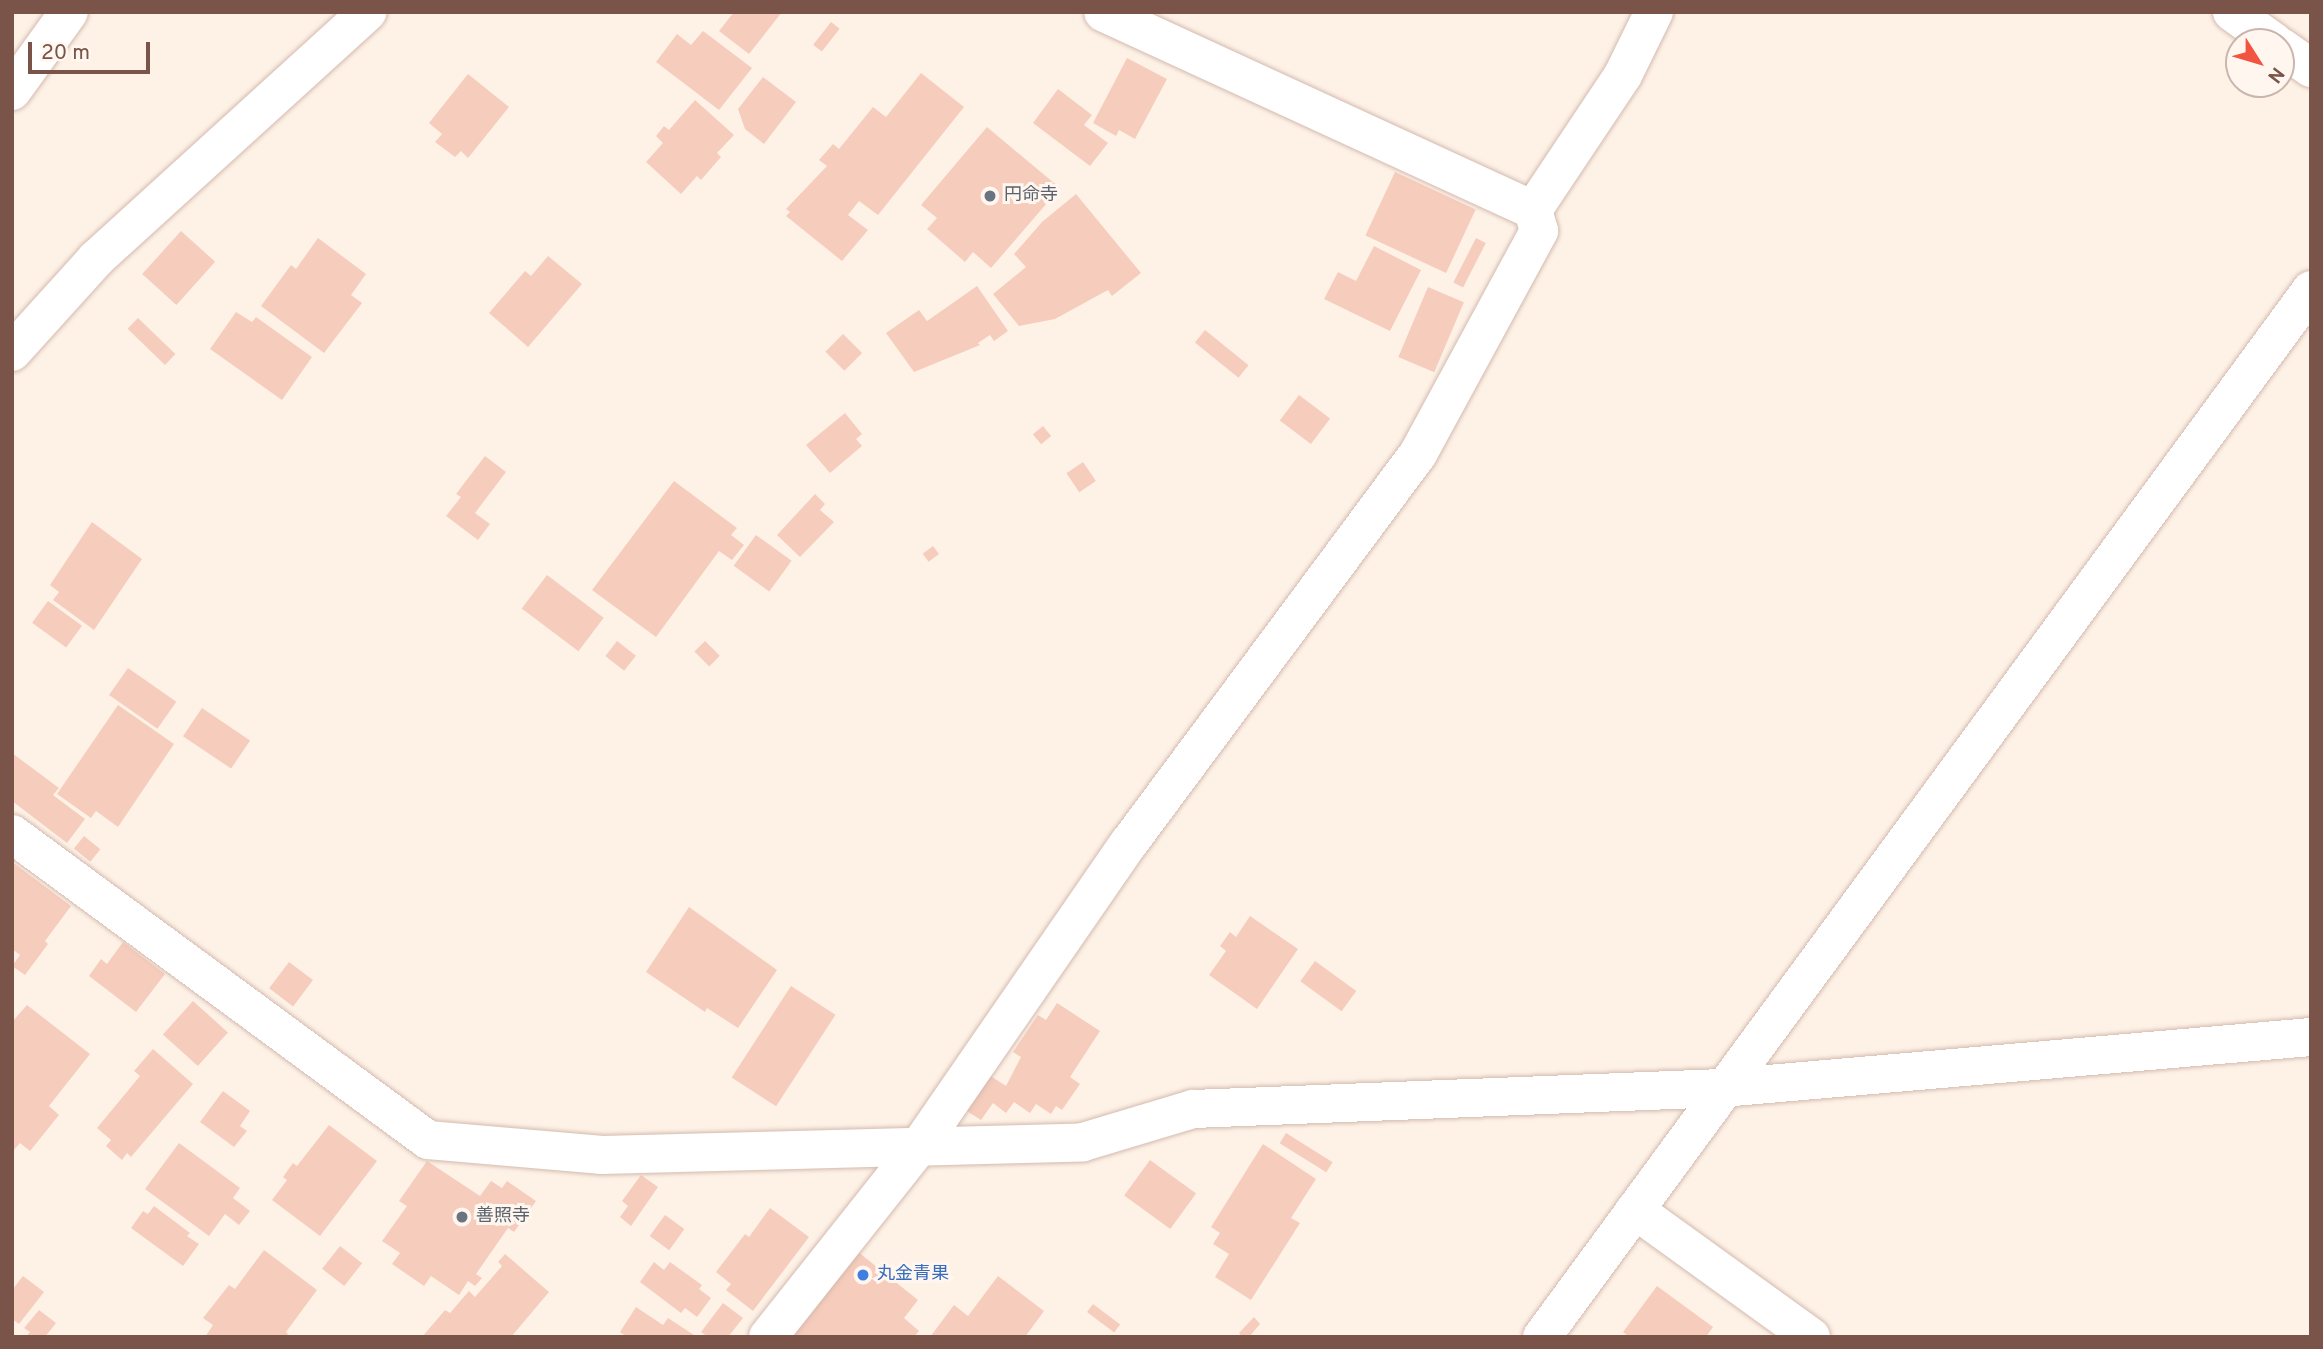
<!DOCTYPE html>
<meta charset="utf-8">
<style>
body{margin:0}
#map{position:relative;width:2323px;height:1349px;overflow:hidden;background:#fef2e7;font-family:Overpass,"Noto Sans JP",sans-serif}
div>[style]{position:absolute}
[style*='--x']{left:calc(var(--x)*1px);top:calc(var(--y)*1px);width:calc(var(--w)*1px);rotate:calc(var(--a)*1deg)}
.building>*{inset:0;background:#f6ccbc;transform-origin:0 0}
.roads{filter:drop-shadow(0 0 2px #d4baae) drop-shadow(0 0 2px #d4baae)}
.street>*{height:38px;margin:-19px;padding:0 19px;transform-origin:19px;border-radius:19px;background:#fff}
.dots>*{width:19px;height:19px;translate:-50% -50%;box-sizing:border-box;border:4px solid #fff7ef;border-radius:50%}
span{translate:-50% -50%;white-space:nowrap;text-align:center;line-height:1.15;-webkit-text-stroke:6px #fff7ef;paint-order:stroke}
.worship-label{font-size:18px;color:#5b616d}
.left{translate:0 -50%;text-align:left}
.shop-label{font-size:18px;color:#366cbe}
.frame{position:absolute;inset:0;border:14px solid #7a5448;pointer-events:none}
.north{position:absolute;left:2225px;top:28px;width:70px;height:70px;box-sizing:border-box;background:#fff7ef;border:2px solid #cab6ac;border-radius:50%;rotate:127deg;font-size:19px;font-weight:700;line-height:28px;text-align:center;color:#7a5448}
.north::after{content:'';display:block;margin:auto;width:24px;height:32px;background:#f15542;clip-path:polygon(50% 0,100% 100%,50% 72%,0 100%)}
.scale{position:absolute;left:28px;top:42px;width:122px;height:32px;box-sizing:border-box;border:4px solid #7a5448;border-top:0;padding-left:9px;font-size:21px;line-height:24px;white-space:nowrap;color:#7a5448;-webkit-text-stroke:5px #fff7ef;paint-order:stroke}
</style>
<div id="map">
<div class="building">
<i style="clip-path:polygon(734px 12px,782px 12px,749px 54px,719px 31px)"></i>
<i style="left:831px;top:22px;width:11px;height:29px;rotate:38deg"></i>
<i style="clip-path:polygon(703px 31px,752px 68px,719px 110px,656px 62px,677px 34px,691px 45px)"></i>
<i style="clip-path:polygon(1127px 58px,1167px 79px,1135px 139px,1119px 130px,1116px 136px,1093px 123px)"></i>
<i style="clip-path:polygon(921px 73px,964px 107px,878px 215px,859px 201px,848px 215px,868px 230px,842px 261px,786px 216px,790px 212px,786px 209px,827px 166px,819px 160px,833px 144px,839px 149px,873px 107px,886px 117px)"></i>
<i style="clip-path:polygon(468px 74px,509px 107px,468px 158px,461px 151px,455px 157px,435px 142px,442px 134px,429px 123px)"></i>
<i style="clip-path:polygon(763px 77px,796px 102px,764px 144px,745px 129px,738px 109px)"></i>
<i style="clip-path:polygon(1058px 89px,1092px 115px,1084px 125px,1108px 143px,1090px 166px,1033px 123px)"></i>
<i style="clip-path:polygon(695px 100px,734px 135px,717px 153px,721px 157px,701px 180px,697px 176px,681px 194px,646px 162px,663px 143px,656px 136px,664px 126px,669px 130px)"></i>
<i style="clip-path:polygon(987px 127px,1060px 188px,991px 268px,973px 252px,965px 262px,927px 229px,937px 218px,921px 205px)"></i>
<i style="left:1395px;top:172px;width:89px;height:70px;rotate:25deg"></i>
<i style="clip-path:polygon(1076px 194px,1141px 273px,1112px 296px,1108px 290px,1055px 319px,1019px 326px,993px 294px,1026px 267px,1014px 254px,1042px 222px)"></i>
<i style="left:181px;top:231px;width:46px;height:58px;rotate:42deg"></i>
<i style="clip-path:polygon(318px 238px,366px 274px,351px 295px,362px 303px,324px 353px,261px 306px,291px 265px,296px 269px)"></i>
<i style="left:1476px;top:238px;width:11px;height:50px;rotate:27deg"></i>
<i style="clip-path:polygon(1374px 246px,1421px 270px,1390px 331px,1324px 299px,1338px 272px,1356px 281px)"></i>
<i style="clip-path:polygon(548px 256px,582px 284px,528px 347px,489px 313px,525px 271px,531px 276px)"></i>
<i style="clip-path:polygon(977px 286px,1008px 331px,994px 341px,990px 335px,978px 343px,980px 345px,914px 372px,886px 333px,919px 310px,927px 321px)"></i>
<i style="left:1428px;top:287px;width:39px;height:76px;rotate:23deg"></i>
<i style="clip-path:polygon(236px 312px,252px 322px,256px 317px,312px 357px,282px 400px,210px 349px)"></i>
<i style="left:138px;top:318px;width:52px;height:15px;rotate:44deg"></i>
<i style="left:1205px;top:330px;width:56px;height:16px;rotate:39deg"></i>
<i style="left:843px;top:334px;width:27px;height:25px;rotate:45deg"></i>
<i style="left:1299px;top:395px;width:39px;height:32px;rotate:37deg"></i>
<i style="clip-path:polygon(845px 413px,862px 434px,856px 439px,862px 446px,830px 473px,806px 445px)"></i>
<i style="left:1043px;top:426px;width:13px;height:13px;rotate:51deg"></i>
<i style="clip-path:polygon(485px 456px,506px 472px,475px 513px,490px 524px,478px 540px,446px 516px,461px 497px,456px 494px)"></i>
<i style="left:1083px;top:462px;width:23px;height:20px;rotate:56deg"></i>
<i style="clip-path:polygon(674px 481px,737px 528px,731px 535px,744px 545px,732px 560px,719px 551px,656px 637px,592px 590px)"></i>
<i style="clip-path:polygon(815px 494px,825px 504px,820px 510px,834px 522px,800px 557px,777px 535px)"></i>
<i style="clip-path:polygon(92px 522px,142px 559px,94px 630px,53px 600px,59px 592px,50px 585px)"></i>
<i style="left:756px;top:535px;width:44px;height:38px;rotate:36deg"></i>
<i style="left:933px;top:546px;width:10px;height:13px;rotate:53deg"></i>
<i style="left:547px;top:575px;width:71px;height:42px;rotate:37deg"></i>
<i style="left:48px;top:601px;width:42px;height:27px;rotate:36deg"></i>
<i style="left:617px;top:641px;width:24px;height:19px;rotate:38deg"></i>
<i style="left:705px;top:641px;width:21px;height:15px;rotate:45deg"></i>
<i style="left:128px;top:668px;width:59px;height:33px;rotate:35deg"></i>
<i style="clip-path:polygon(118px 705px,174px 744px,118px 827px,96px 811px,91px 818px,57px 794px)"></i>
<i style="left:202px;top:708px;width:58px;height:34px;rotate:34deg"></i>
<i style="clip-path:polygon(12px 753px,59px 788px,53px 795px,85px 819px,67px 843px,12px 801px)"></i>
<i style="left:84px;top:836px;width:21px;height:16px;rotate:39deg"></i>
<i style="clip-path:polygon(12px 862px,71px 906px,45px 941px,48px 944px,25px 975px,12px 966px,20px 955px,12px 949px)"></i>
<i style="clip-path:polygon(689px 907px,777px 970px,738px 1028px,707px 1008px,705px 1012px,646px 972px)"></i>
<i style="clip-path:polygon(1250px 916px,1298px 949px,1257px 1009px,1209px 975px,1226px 951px,1220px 946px,1230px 932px,1236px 937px)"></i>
<i style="clip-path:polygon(123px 942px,165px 974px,136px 1012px,89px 976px,101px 959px,107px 964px)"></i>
<i style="left:1315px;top:961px;width:51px;height:25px;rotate:36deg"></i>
<i style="left:289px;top:962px;width:30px;height:33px;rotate:37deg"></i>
<i style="left:791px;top:986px;width:53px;height:109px;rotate:33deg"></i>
<i style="left:193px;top:1001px;width:47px;height:45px;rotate:42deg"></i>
<i style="clip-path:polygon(1057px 1003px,1100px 1031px,1070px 1077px,1080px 1084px,1062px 1110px,1056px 1106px,1051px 1114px,1036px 1104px,1030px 1113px,1014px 1102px,1006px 1113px,993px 1103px,981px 1120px,965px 1110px,989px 1075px,1006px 1086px,1021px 1057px,1013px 1052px,1038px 1015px,1046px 1020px)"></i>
<i style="clip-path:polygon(27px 1005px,90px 1054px,49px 1106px,59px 1115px,30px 1151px,20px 1143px,12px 1152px,12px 1022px)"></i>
<i style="clip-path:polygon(153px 1049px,193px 1084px,131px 1157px,127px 1153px,122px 1160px,106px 1146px,111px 1140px,97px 1128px,140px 1076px,134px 1071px)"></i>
<i style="clip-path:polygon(223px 1091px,250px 1111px,240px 1126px,247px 1131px,234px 1147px,200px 1122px)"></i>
<i style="clip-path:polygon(329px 1125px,377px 1161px,320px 1236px,272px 1200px,287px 1180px,283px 1177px,293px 1163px,297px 1166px)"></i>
<i style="left:1286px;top:1133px;width:55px;height:12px;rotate:32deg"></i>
<i style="clip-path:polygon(179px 1143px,240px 1188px,233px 1198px,250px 1211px,239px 1225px,225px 1214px,209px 1236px,145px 1189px)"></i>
<i style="clip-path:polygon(1263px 1144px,1316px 1179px,1291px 1218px,1300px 1223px,1251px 1300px,1215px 1277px,1229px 1254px,1213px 1244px,1220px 1233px,1211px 1227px)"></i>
<i style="left:1150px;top:1160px;width:57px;height:44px;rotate:36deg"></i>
<i style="clip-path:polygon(427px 1161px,480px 1196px,491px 1181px,502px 1188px,507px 1181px,536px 1201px,514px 1232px,508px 1228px,476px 1274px,482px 1278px,475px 1286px,468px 1281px,459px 1295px,431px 1276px,424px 1286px,392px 1264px,400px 1253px,382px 1241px,407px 1206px,399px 1201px)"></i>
<i style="clip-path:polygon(641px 1175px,658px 1187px,631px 1226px,620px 1217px,628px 1206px,622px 1201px)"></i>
<i style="clip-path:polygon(154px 1206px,190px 1233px,187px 1236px,199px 1244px,183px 1266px,131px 1228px,143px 1211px,148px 1214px)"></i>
<i style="clip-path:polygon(770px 1208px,809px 1237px,753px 1311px,726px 1290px,731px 1284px,716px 1272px,745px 1234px,749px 1237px)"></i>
<i style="left:665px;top:1215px;width:24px;height:26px;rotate:36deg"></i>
<i style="left:340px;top:1246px;width:28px;height:29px;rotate:38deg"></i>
<i style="clip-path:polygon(264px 1250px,317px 1290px,286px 1332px,288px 1334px,285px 1337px,205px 1337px,213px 1325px,203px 1318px,229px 1285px,235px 1289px)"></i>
<i style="clip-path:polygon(857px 1251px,918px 1300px,904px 1318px,919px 1331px,914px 1337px,789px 1337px)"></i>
<i style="clip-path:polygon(505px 1254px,549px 1292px,511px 1337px,422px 1337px,445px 1310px,450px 1313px,469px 1291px,475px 1297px,502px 1266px,498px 1262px)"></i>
<i style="clip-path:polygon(654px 1262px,664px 1270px,670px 1262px,702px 1285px,699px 1289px,711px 1298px,697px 1317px,685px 1308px,681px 1313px,640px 1282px)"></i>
<i style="clip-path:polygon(23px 1276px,44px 1292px,19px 1324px,12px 1319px,12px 1290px)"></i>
<i style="clip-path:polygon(998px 1276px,1044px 1311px,1025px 1337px,930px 1337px,954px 1305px,968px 1316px)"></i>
<i style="clip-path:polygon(1657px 1286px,1713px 1327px,1706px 1337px,1629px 1337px,1623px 1332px)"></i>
<i style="clip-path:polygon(723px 1303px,743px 1318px,728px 1337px,708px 1337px,701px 1332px)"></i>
<i style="left:1093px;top:1304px;width:34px;height:10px;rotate:37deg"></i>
<i style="clip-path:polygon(636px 1307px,663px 1325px,668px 1318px,697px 1337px,627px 1337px,620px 1332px)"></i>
<i style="clip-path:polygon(39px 1310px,56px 1323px,45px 1337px,26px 1337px,30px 1332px,24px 1328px)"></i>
<i style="clip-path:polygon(1254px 1317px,1260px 1324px,1249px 1337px,1242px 1337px,1239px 1333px)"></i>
</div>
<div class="roads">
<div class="street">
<i style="--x:2232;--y:12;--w:52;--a:35.5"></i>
<i style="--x:2281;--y:47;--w:37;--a:35"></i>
<i style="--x:12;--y:91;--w:97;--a:-54.2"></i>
<i style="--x:1533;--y:210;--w:162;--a:-56.3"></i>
<i style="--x:1623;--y:75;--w:70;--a:-63.8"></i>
<i style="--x:12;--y:352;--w:125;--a:-47.9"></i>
<i style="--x:96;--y:259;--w:367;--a:-42.3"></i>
<i style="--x:12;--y:834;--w:516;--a:36.34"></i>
<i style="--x:428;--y:1140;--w:175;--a:4.9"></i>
<i style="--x:602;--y:1155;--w:481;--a:-1.5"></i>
<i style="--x:1083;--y:1142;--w:115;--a:-16.7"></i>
<i style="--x:1193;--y:1109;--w:529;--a:-2.27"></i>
<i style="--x:1722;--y:1088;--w:591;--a:-4.95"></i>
<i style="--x:1635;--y:1210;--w:217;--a:35.8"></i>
<i style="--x:768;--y:1337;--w:246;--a:-51.6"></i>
<i style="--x:921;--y:1144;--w:366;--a:-55.4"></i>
<i style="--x:1129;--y:843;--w:485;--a:-53.4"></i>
<i style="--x:1418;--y:454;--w:254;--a:-61.5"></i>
<i style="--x:1539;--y:231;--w:22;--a:-106"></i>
<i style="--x:1533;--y:210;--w:473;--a:-155.3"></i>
<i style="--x:1542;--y:1337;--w:1299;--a:-53.7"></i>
</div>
</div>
<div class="dots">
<i style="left:990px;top:196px;background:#6b7280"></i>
<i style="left:462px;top:1217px;background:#6b7280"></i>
<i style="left:863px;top:1275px;background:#3f7fe0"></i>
</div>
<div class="worship-label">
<span class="left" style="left:1004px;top:196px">円命寺</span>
<span class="left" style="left:476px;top:1217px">善照寺</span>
</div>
<div class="shop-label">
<span class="left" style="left:877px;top:1275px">丸金青果</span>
</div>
<div class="frame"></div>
<div class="north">N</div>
<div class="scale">20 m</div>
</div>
